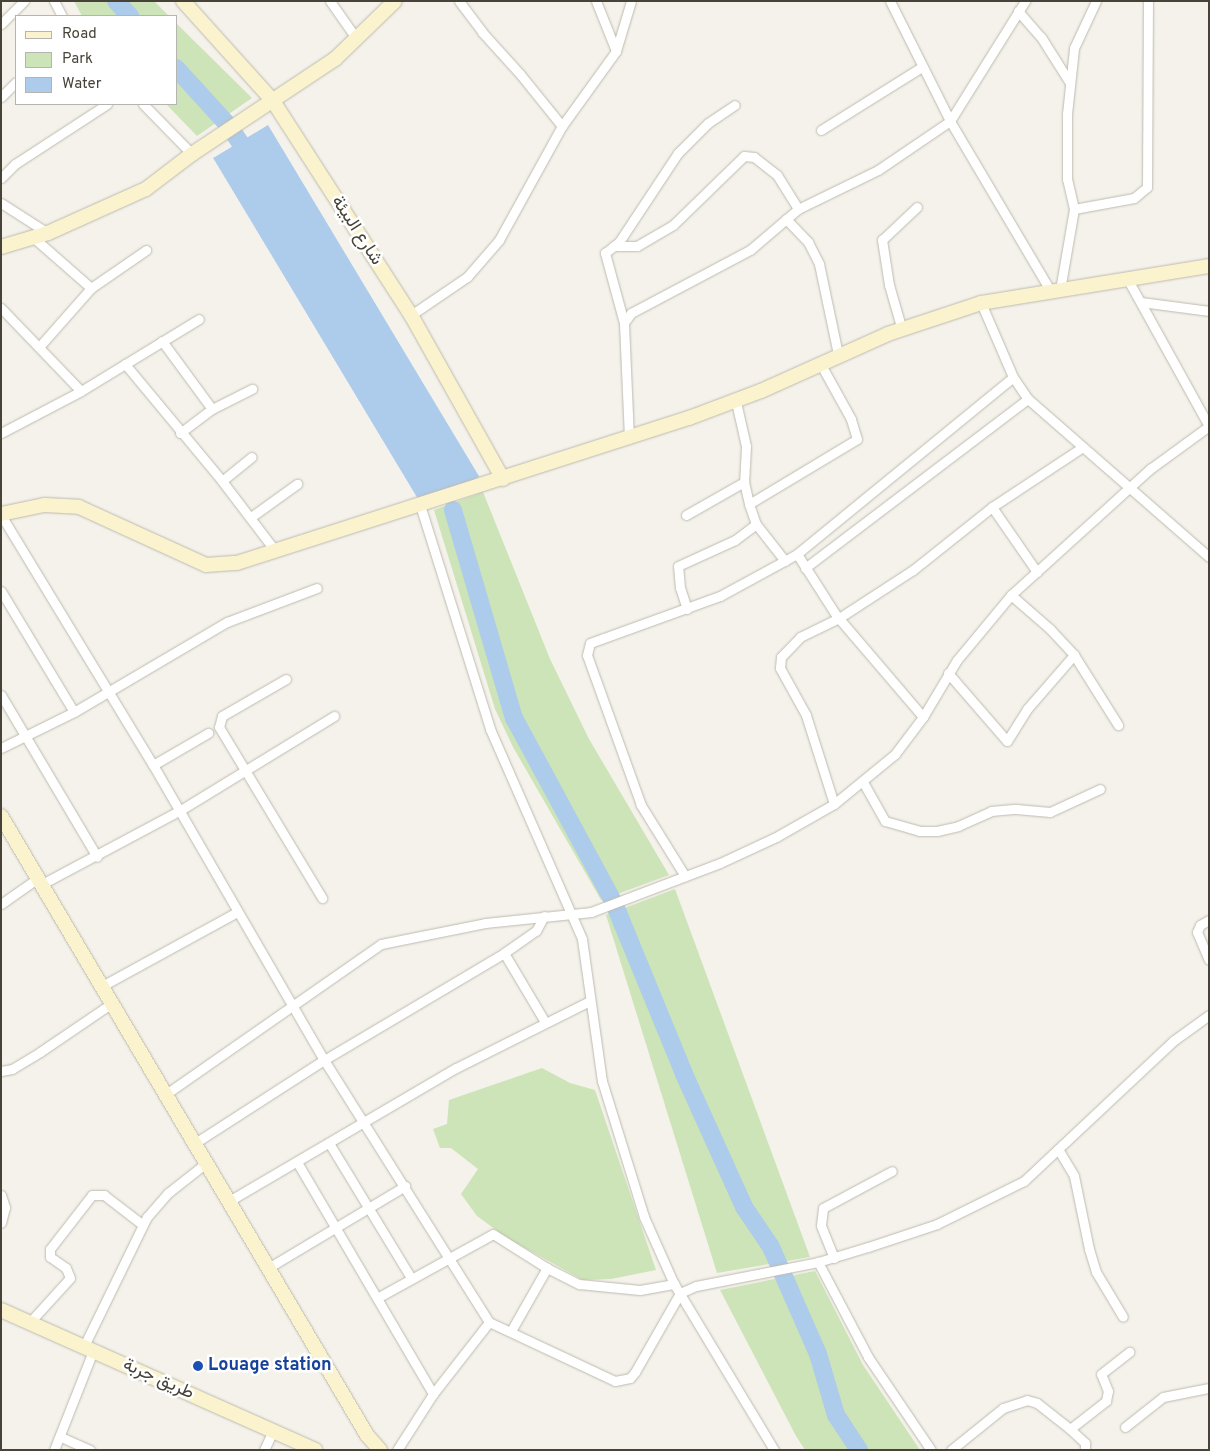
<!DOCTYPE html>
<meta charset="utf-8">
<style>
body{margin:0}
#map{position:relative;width:1210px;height:1451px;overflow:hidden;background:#f4f2eb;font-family:Overpass,Vazirmatn,sans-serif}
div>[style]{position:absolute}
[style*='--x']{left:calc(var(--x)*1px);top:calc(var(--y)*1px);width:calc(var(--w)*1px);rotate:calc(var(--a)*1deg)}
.green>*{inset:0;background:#cce4b7}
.water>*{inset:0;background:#adcbea;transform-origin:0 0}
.river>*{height:18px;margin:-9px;padding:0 9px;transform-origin:9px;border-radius:9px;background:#adcbea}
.roads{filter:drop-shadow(0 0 1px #bebaae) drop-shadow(0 0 1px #bebaae)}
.street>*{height:9px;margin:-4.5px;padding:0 4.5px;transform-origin:4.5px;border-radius:4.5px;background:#fff}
.secondary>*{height:14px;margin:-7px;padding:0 7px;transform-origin:7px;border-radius:7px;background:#faf3ce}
.dots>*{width:14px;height:14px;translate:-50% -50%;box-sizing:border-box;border:2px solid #fff;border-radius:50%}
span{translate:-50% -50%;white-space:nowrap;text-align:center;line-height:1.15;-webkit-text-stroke:5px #fff;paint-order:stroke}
.street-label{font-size:18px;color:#474339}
.transit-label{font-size:18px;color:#164399;font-weight:700}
.left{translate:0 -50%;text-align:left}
.frame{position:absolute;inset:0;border:2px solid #474339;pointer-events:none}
.legend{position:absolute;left:15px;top:15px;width:162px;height:90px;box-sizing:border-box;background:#fff;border:1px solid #b5b4b0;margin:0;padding:6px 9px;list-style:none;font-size:15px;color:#474339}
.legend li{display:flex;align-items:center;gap:10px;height:25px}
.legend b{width:25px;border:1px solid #b5b4b0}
</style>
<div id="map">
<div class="green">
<i style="clip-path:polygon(74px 1px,154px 1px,169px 16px,82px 16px)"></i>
<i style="clip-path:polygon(176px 23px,252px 98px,197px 136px,166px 104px,176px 104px)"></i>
<i style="clip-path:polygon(483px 492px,550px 659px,589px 739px,669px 875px,601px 900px,513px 747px,495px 709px,434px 510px)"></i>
<i style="clip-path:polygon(675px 889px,810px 1257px,717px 1273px,606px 915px)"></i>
<i style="clip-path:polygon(542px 1068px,570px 1083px,595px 1090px,656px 1270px,611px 1279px,583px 1280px,507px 1238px,477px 1216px,461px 1194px,478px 1169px,451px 1148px,440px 1148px,433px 1129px,447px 1124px,449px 1100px)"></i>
<i style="clip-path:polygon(815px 1271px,863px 1365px,920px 1450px,805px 1450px,796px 1436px,720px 1290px)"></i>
</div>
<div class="water">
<i style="left:268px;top:125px;width:410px;height:64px;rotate:59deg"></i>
</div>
<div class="river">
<i style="--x:116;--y:1;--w:21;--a:47"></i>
<i style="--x:176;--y:68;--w:79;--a:47.6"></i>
<i style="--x:229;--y:126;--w:43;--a:56.3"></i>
<i style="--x:453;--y:510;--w:217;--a:73.7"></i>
<i style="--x:514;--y:718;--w:210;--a:61.6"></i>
<i style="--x:614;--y:903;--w:185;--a:67.7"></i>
<i style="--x:684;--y:1074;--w:146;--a:65.7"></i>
<i style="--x:744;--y:1207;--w:48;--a:56"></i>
<i style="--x:771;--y:1247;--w:117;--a:66.3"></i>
<i style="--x:818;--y:1354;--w:64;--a:73.6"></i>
<i style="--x:836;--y:1415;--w:42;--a:56.7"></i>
</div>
<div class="roads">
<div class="street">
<i style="--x:54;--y:1;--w:17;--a:62"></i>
<i style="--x:330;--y:1;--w:45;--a:54.9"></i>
<i style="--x:459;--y:1;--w:39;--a:53"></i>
<i style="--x:482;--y:32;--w:57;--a:47.9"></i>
<i style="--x:520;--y:74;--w:67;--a:51.1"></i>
<i style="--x:596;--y:1;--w:54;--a:68.2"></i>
<i style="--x:890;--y:1;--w:134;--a:63.4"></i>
<i style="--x:950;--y:121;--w:199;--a:59.4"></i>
<i style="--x:1018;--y:11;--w:35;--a:49"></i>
<i style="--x:1041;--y:37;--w:54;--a:57.8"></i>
<i style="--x:1;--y:24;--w:33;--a:-45"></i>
<i style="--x:1;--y:97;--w:21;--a:-45"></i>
<i style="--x:143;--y:104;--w:70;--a:45.6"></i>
<i style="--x:821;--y:130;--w:119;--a:-32"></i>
<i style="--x:1;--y:178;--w:20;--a:-45"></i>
<i style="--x:15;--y:164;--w:110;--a:-33.1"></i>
<i style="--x:1;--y:203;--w:56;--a:32.6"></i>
<i style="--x:1074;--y:209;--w:61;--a:-10.4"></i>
<i style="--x:1134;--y:198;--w:17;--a:-40"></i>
<i style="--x:1147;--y:187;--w:186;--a:-89.7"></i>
<i style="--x:786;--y:219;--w:32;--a:46"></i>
<i style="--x:808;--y:242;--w:25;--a:63"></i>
<i style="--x:819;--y:264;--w:92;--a:78.1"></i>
<i style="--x:34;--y:238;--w:76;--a:41.3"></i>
<i style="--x:614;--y:246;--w:23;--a:0"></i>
<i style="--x:637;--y:246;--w:42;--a:-30.3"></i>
<i style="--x:673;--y:225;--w:99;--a:-44.2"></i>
<i style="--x:744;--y:156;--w:10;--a:6"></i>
<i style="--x:754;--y:157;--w:29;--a:38"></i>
<i style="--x:777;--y:175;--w:40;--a:58"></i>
<i style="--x:1128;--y:280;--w:167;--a:61"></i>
<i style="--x:1060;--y:290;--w:82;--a:-80.2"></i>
<i style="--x:1074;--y:209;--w:31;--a:-103"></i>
<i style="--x:1067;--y:179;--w:65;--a:-90"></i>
<i style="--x:1067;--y:114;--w:66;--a:-83.9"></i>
<i style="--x:1074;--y:48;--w:52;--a:-64.9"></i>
<i style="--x:1141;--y:302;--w:69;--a:7.5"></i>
<i style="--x:981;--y:303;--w:81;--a:66.6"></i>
<i style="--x:1013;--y:377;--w:27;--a:56"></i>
<i style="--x:1028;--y:399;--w:240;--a:41.1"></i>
<i style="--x:1;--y:308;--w:115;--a:46.1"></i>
<i style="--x:411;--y:315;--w:68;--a:-34.2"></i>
<i style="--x:467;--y:277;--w:49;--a:-49.1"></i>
<i style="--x:499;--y:240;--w:130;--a:-61.1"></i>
<i style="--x:562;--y:126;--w:92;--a:-54.2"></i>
<i style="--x:616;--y:51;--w:52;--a:-73.3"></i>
<i style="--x:624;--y:323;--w:73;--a:-105.2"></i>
<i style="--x:605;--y:253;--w:18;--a:-38"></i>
<i style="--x:619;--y:242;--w:107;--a:-56.5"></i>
<i style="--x:678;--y:153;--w:42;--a:-45"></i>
<i style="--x:708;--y:123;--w:32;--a:-34"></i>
<i style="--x:902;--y:330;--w:47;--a:-106.1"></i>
<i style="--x:889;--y:285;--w:46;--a:-98.8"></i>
<i style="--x:882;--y:240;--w:48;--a:-43.3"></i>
<i style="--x:162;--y:341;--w:84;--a:53.7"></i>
<i style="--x:39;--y:347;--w:79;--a:-48.6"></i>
<i style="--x:91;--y:288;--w:67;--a:-34.6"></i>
<i style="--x:125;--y:364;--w:152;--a:50.3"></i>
<i style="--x:222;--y:481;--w:89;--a:52.7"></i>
<i style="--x:736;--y:402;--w:45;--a:77.2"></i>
<i style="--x:746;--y:446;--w:36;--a:93"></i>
<i style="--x:744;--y:482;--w:23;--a:77"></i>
<i style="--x:749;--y:504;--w:21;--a:71"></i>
<i style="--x:756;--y:524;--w:47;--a:51.9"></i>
<i style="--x:1;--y:433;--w:90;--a:-27.7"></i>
<i style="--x:81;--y:391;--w:138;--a:-31.4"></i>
<i style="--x:180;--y:433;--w:40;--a:-37"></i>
<i style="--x:212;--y:409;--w:45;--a:-26.6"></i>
<i style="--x:629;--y:438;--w:115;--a:-92.5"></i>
<i style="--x:624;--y:323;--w:12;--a:-55"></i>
<i style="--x:631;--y:313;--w:135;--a:-27.9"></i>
<i style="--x:750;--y:250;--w:63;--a:-40.5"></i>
<i style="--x:798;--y:209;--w:89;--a:-26"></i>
<i style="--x:878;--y:170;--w:87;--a:-34.2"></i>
<i style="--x:950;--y:121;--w:142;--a:-58"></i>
<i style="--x:222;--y:481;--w:38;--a:-39"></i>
<i style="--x:749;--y:504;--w:126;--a:-31"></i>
<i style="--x:857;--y:439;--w:21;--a:-107"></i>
<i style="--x:851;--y:419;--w:64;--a:-119"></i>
<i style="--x:420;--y:505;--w:235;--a:72.6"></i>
<i style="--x:490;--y:729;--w:229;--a:66.3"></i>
<i style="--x:582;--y:939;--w:143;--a:82"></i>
<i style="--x:602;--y:1081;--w:142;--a:72.8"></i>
<i style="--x:644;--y:1217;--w:73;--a:65.9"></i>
<i style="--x:674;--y:1284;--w:194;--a:58.9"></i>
<i style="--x:992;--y:507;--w:79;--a:55.3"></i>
<i style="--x:1;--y:515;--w:293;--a:58.7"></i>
<i style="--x:153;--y:765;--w:341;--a:59.9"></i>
<i style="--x:324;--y:1060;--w:310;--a:57.8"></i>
<i style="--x:489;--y:1322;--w:139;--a:25.1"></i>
<i style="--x:615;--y:1381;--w:15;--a:-11"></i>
<i style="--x:630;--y:1378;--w:8;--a:-50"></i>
<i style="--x:635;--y:1372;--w:91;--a:-60.3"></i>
<i style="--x:680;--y:1293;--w:17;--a:-24"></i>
<i style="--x:696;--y:1286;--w:124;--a:-11.1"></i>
<i style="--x:818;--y:1262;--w:52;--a:-16.7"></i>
<i style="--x:868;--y:1247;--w:73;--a:-18.4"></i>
<i style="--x:937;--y:1224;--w:97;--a:-26.3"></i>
<i style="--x:1024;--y:1181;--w:204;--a:-43.2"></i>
<i style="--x:1173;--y:1041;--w:44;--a:-35.8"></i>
<i style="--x:686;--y:515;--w:67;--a:-29.6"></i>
<i style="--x:251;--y:517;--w:57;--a:-35.7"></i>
<i style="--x:797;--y:554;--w:72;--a:57.4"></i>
<i style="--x:836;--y:615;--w:134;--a:49.5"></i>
<i style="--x:805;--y:568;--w:280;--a:-37.2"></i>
<i style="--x:1;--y:591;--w:141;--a:58.9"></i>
<i style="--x:1011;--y:595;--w:52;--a:41.1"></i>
<i style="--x:1050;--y:629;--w:35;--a:47"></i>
<i style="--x:1074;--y:655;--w:83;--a:57.8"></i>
<i style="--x:687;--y:609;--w:22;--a:-108"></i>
<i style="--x:680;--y:588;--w:22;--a:-95"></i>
<i style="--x:678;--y:566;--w:63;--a:-24.5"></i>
<i style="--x:735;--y:540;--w:26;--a:-37"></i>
<i style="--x:948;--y:673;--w:90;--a:49.1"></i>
<i style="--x:1007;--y:741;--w:38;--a:-58"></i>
<i style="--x:1027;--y:709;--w:72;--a:-49"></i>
<i style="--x:286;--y:679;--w:74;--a:150"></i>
<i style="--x:222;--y:716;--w:11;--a:105"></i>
<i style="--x:219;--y:727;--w:200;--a:58.9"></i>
<i style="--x:1;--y:695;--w:188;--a:59.3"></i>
<i style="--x:1;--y:748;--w:81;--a:-26.3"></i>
<i style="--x:74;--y:712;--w:178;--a:-30.5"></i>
<i style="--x:227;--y:622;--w:96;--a:-20.7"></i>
<i style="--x:153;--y:765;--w:64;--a:-30.2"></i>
<i style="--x:863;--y:782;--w:45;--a:60.6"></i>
<i style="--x:885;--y:821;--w:35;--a:16"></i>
<i style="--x:919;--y:831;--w:18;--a:0"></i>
<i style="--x:937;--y:831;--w:22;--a:-13"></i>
<i style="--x:958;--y:826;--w:36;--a:-24"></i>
<i style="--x:991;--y:811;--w:25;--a:-5"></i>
<i style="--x:1016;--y:809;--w:34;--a:5"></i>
<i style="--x:1050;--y:812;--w:55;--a:-24.7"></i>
<i style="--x:834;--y:804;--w:93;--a:-107.5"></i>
<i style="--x:806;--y:715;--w:54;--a:-119"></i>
<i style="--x:780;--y:668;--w:11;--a:-85"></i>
<i style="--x:781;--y:657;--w:28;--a:-46"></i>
<i style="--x:800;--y:637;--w:43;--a:-26"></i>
<i style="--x:839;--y:618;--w:88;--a:-33"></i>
<i style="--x:913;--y:570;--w:101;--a:-38.6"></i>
<i style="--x:992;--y:507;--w:107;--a:-33.5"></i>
<i style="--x:685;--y:876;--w:84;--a:-121.8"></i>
<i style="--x:641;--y:805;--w:159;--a:-109.8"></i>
<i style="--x:587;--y:655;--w:12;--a:-76"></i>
<i style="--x:590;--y:643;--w:138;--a:-19.9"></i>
<i style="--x:720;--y:596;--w:88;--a:-28.6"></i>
<i style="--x:797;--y:554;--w:279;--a:-39.3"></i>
<i style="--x:42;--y:884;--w:155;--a:-28.1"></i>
<i style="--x:179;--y:811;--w:182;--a:-31.5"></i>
<i style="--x:1;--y:904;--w:45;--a:-35.1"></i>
<i style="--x:1209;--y:920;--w:10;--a:151"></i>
<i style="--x:1200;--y:925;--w:8;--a:113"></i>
<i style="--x:1197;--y:932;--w:30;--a:67"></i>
<i style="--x:504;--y:953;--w:80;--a:59.3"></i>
<i style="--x:102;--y:986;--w:154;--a:-28.7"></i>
<i style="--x:1;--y:1071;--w:11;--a:-10"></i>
<i style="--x:12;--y:1069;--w:33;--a:-31"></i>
<i style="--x:40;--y:1052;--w:87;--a:-34.2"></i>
<i style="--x:166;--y:1094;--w:262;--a:-34.9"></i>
<i style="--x:381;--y:944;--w:106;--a:-11.4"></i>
<i style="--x:485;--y:923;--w:107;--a:-5.9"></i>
<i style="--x:591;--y:912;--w:138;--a:-20.8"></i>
<i style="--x:720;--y:863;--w:62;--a:-24.9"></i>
<i style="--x:776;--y:837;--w:67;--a:-29.6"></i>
<i style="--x:834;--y:804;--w:79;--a:-39.3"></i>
<i style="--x:895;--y:754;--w:46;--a:-52.9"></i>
<i style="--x:923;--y:717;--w:66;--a:-59.2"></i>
<i style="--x:957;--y:660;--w:85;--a:-50.3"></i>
<i style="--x:1011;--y:595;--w:188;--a:-42.2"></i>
<i style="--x:1150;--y:469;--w:73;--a:-36.1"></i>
<i style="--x:195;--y:1143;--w:153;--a:-32.8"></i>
<i style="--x:324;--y:1060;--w:209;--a:-30.7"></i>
<i style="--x:504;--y:953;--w:39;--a:-35"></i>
<i style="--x:536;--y:931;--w:17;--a:-62"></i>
<i style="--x:329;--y:1143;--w:158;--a:58.7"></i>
<i style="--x:1058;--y:1149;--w:31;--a:59"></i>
<i style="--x:1074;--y:1176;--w:75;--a:78.4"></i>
<i style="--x:1089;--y:1249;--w:24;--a:73"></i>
<i style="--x:1096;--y:1272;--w:52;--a:59"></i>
<i style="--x:297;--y:1162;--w:269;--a:59.6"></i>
<i style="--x:1;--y:1195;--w:13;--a:72"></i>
<i style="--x:5;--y:1207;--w:16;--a:104"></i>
<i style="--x:229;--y:1201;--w:263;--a:-30.4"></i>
<i style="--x:456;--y:1068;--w:150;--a:-26.6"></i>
<i style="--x:834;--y:1258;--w:35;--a:-112"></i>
<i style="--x:821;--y:1225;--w:17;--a:-83"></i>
<i style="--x:823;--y:1208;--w:78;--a:-28.2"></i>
<i style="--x:818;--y:1262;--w:107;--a:62.2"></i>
<i style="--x:868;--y:1357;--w:112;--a:55.9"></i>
<i style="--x:268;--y:1268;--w:160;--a:-30.9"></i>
<i style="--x:377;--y:1298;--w:132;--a:-28.9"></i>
<i style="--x:493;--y:1234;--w:64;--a:32.2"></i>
<i style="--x:547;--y:1268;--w:36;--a:27"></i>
<i style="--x:579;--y:1284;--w:61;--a:5.6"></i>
<i style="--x:640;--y:1290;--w:35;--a:-10"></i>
<i style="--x:30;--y:1322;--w:59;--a:-47.7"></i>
<i style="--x:70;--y:1278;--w:11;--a:-112"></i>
<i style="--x:66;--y:1268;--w:19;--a:-145"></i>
<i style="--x:50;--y:1257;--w:8;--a:-90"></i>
<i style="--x:50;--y:1249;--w:68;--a:-52.1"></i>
<i style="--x:92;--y:1195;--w:12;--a:0"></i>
<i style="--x:104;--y:1195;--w:49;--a:37.6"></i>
<i style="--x:511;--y:1331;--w:73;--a:-60.3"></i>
<i style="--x:84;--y:1346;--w:144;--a:-64"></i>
<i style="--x:147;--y:1217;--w:32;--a:-49"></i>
<i style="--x:168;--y:1193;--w:48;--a:-38.3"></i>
<i style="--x:1125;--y:1427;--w:48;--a:-38.3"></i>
<i style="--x:1163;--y:1397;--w:47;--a:-11.1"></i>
<i style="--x:1070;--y:1429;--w:46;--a:-37.9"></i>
<i style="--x:1106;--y:1401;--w:10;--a:-79"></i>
<i style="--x:1108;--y:1391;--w:18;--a:-112"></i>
<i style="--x:1101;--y:1374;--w:36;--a:-38"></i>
<i style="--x:61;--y:1437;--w:32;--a:24"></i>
<i style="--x:54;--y:1450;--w:106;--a:-68.5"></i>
<i style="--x:264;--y:1450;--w:21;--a:-65"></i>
<i style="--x:397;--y:1450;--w:67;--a:-57.3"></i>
<i style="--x:433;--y:1394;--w:91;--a:-52.1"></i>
<i style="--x:951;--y:1450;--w:67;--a:-38.9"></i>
<i style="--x:1003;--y:1408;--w:25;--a:-18"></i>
<i style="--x:1027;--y:1400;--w:10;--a:17"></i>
<i style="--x:1037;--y:1403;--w:42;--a:38.2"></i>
<i style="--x:1070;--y:1429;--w:21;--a:43"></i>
<i style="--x:1085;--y:1443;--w:7;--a:90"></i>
</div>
<div class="secondary">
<i style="--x:183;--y:1;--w:135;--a:48"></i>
<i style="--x:273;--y:101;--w:255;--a:57.2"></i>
<i style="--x:411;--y:315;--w:188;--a:60.7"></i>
<i style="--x:1;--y:247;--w:49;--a:-16.6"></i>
<i style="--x:48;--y:233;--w:107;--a:-24.2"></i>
<i style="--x:146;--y:189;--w:58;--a:-37.3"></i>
<i style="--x:192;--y:154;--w:172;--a:-33.6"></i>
<i style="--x:335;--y:59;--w:83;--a:-44"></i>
<i style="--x:1;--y:514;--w:44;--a:-11.8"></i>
<i style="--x:44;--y:505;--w:35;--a:3"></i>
<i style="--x:79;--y:507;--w:140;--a:24.5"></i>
<i style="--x:206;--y:565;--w:31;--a:-4"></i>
<i style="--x:237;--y:563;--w:475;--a:-17.8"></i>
<i style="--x:689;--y:418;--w:77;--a:-20.6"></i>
<i style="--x:761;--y:391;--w:139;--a:-24.2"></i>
<i style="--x:888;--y:334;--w:98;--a:-18.4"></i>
<i style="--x:981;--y:303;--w:231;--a:-9.2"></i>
<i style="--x:1;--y:816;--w:719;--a:59.41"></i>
<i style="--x:367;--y:1435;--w:20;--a:49"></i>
<i style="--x:1;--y:1310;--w:344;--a:24"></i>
</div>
</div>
<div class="dots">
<i style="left:198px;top:1366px;background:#1a4fb4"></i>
</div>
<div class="street-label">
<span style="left:356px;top:231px;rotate:57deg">شارع البيئة</span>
<span style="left:158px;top:1380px;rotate:24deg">طريق جربة</span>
</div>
<div class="transit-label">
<span class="left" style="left:208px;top:1366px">Louage station</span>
</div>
<div class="frame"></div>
<ul class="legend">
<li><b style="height:6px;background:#faf3ce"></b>Road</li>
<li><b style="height:14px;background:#cce4b7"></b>Park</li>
<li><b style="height:14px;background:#adcbea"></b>Water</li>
</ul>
</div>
